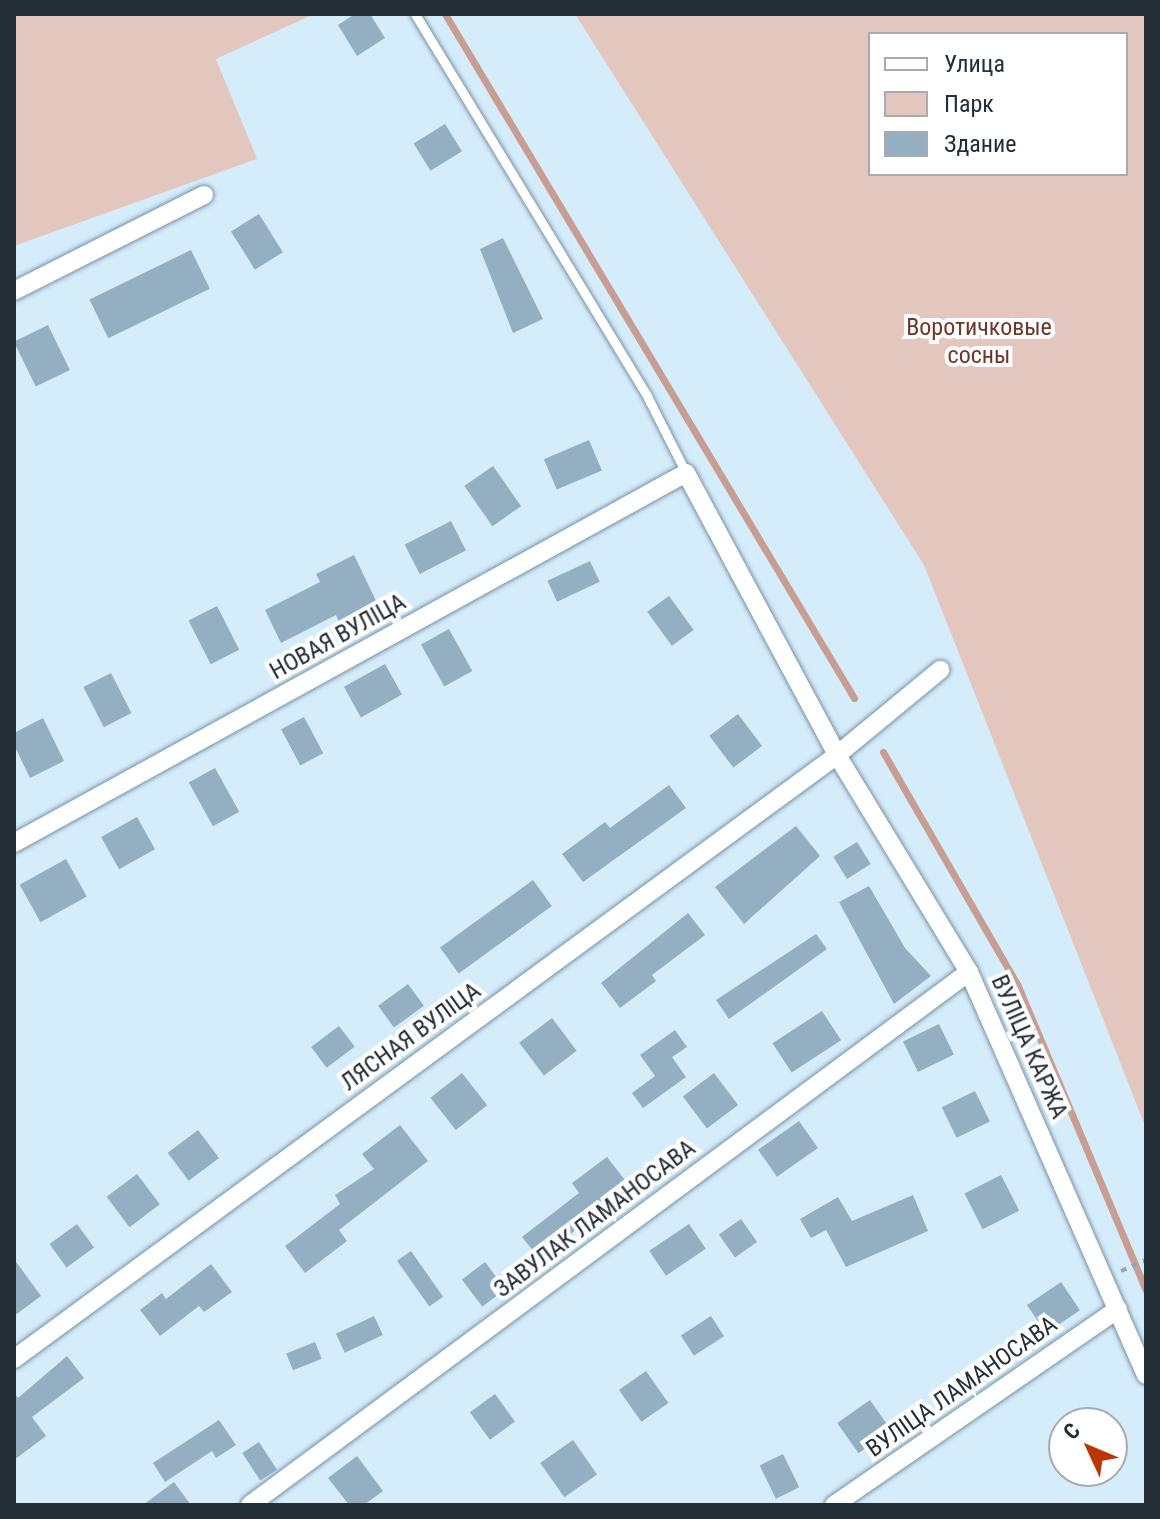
<!DOCTYPE html>
<meta charset="utf-8">
<style>
body{margin:0}
#map{position:relative;width:1160px;height:1519px;overflow:hidden;background:#d5ecfb;font-family:"Roboto Condensed",sans-serif}
div>[style]{position:absolute}
[style*='--x']{left:calc(var(--x)*1px);top:calc(var(--y)*1px);width:calc(var(--w)*1px);rotate:calc(var(--a)*1deg)}
.green>*{inset:0;background:#e3c7bf}
.stream>*{height:7px;margin:-3.5px;padding:0 3.5px;transform-origin:3.5px;border-radius:3.5px;background:#c89e92}
.building>*{inset:0;background:#94afc2;transform-origin:0 0}
.path>*{height:4px;margin-top:-2px;transform-origin:0;background:repeating-linear-gradient(90deg,#92a4b1 0 6px,transparent 0 12px)}
.roads{filter:drop-shadow(0 0 2px #7792a4) drop-shadow(0 0 2px #7792a4)}
.lane>*{height:9px;margin:-4.5px;padding:0 4.5px;transform-origin:4.5px;border-radius:4.5px;background:#fff}
.street>*{height:18px;margin:-9px;padding:0 9px;transform-origin:9px;border-radius:9px;background:#fff}
span{translate:-50% -50%;white-space:nowrap;text-align:center;line-height:1.15;-webkit-text-stroke:8px #fff;paint-order:stroke}
.park-label{font-size:24px;color:#6e3627}
.street-label{font-size:24px;color:#232e36}
.frame{position:absolute;inset:0;border:16px solid #232e36;pointer-events:none}
.legend{position:absolute;left:868px;top:32px;width:260px;height:144px;box-sizing:border-box;background:#fff;border:2px solid #a7abaf;margin:0;padding:10px 14px;list-style:none;font-size:24px;color:#232e36}
.legend li{display:flex;align-items:center;gap:16px;height:40px}
.legend b{width:40px;border:2px solid #a7abaf}
.north{position:absolute;left:1048px;top:1407px;width:80px;height:80px;box-sizing:border-box;background:#fff;border:2px solid #a7abaf;border-radius:50%;rotate:314deg;font-size:22px;font-weight:700;line-height:32px;text-align:center;color:#232e36}
.north::after{content:'';display:block;margin:auto;width:28px;height:36px;background:#bd3504;clip-path:polygon(50% 0,100% 100%,50% 72%,0 100%)}
</style>
<div id="map">
<div class="green">
<i style="clip-path:polygon(14px 14px,314px 14px,216px 59px,257px 159px,14px 246px)"></i>
<i style="clip-path:polygon(evenodd,575px 14px,1146px 14px,1146px 1128px,924px 565px,575px 14px,870px 34px,1126px 34px,1126px 174px,870px 174px,870px 34px)"></i>
</div>
<div class="stream">
<i style="--x:445;--y:14;--w:797;--a:59.12"></i>
<i style="--x:883;--y:752;--w:270;--a:60"></i>
<i style="--x:1018;--y:986;--w:330;--a:67.2"></i>
</div>
<div class="building">
<i style="clip-path:polygon(355px 14px,370px 14px,385px 38px,357px 56px,338px 25px)"></i>
<i style="left:445px;top:124px;width:32px;height:37px;rotate:58deg"></i>
<i style="left:259px;top:214px;width:45px;height:33px;rotate:58deg"></i>
<i style="clip-path:polygon(503px 238px,543px 319px,513px 333px,480px 249px)"></i>
<i style="left:191px;top:250px;width:43px;height:113px;rotate:64deg"></i>
<i style="left:48px;top:325px;width:50px;height:38px;rotate:64deg"></i>
<i style="left:589px;top:440px;width:33px;height:49px;rotate:67deg"></i>
<i style="left:493px;top:466px;width:49px;height:35px;rotate:55deg"></i>
<i style="left:451px;top:521px;width:33px;height:52px;rotate:63deg"></i>
<i style="clip-path:polygon(354px 555px,378px 605px,340px 624px,336px 615px,281px 643px,265px 610px,320px 582px,316px 574px)"></i>
<i style="left:590px;top:561px;width:23px;height:47px;rotate:65deg"></i>
<i style="left:669px;top:596px;width:42px;height:27px;rotate:54deg"></i>
<i style="left:217px;top:606px;width:49px;height:32px;rotate:63deg"></i>
<i style="left:449px;top:629px;width:48px;height:32px;rotate:61deg"></i>
<i style="left:385px;top:664px;width:35px;height:47px;rotate:61deg"></i>
<i style="left:111px;top:673px;width:45px;height:31px;rotate:63deg"></i>
<i style="left:738px;top:714px;width:40px;height:36px;rotate:53deg"></i>
<i style="left:304px;top:717px;width:41px;height:26px;rotate:62deg"></i>
<i style="clip-path:polygon(43px 718px,64px 761px,30px 778px,14px 745px,14px 733px)"></i>
<i style="left:215px;top:768px;width:50px;height:30px;rotate:61deg"></i>
<i style="clip-path:polygon(669px 785px,686px 808px,583px 882px,562px 854px,605px 822px,610px 828px)"></i>
<i style="left:137px;top:817px;width:37px;height:41px;rotate:61deg"></i>
<i style="clip-path:polygon(796px 826px,820px 856px,744px 924px,715px 887px)"></i>
<i style="left:857px;top:842px;width:26px;height:28px;rotate:58deg"></i>
<i style="left:66px;top:859px;width:43px;height:53px;rotate:61deg"></i>
<i style="left:533px;top:880px;width:32px;height:115px;rotate:54deg"></i>
<i style="clip-path:polygon(869px 886px,905px 948px,931px 976px,894px 1004px,839px 902px)"></i>
<i style="clip-path:polygon(688px 913px,705px 935px,652px 975px,656px 981px,620px 1008px,601px 983px)"></i>
<i style="clip-path:polygon(816px 934px,827px 949px,729px 1019px,716px 1000px)"></i>
<i style="left:408px;top:984px;width:27px;height:37px;rotate:54deg"></i>
<i style="left:822px;top:1011px;width:35px;height:59px;rotate:57deg"></i>
<i style="left:552px;top:1018px;width:41px;height:41px;rotate:53deg"></i>
<i style="left:939px;top:1024px;width:34px;height:40px;rotate:64deg"></i>
<i style="left:339px;top:1026px;width:26px;height:35px;rotate:53deg"></i>
<i style="clip-path:polygon(675px 1030px,687px 1047px,672px 1057px,686px 1077px,643px 1108px,632px 1093px,655px 1076px,640px 1055px)"></i>
<i style="left:462px;top:1073px;width:41px;height:40px;rotate:52deg"></i>
<i style="left:714px;top:1073px;width:40px;height:39px;rotate:53deg"></i>
<i style="left:975px;top:1091px;width:34px;height:37px;rotate:64deg"></i>
<i style="left:799px;top:1121px;width:33px;height:50px;rotate:55deg"></i>
<i style="clip-path:polygon(400px 1125px,428px 1161px,339px 1230px,347px 1241px,305px 1273px,285px 1246px,340px 1204px,335px 1195px,374px 1169px,362px 1154px)"></i>
<i style="left:198px;top:1130px;width:35px;height:38px;rotate:53deg"></i>
<i style="clip-path:polygon(607px 1157px,631px 1188px,539px 1258px,522px 1237px,579px 1193px,572px 1183px)"></i>
<i style="left:137px;top:1174px;width:38px;height:38px;rotate:53deg"></i>
<i style="left:1001px;top:1175px;width:40px;height:41px;rotate:63deg"></i>
<i style="clip-path:polygon(913px 1195px,928px 1231px,846px 1267px,826px 1230px,811px 1238px,800px 1219px,838px 1197px,852px 1221px)"></i>
<i style="left:741px;top:1219px;width:28px;height:27px;rotate:55deg"></i>
<i style="left:77px;top:1224px;width:29px;height:34px;rotate:54deg"></i>
<i style="left:689px;top:1224px;width:30px;height:48px;rotate:56deg"></i>
<i style="left:411px;top:1251px;width:56px;height:17px;rotate:55deg"></i>
<i style="clip-path:polygon(14px 1259px,41px 1296px,14px 1316px)"></i>
<i style="left:485px;top:1262px;width:34px;height:29px;rotate:53deg"></i>
<i style="clip-path:polygon(211px 1264px,232px 1292px,204px 1312px,199px 1306px,160px 1336px,140px 1310px,162px 1293px,166px 1299px)"></i>
<i style="left:1061px;top:1282px;width:34px;height:41px;rotate:56deg"></i>
<i style="left:374px;top:1316px;width:21px;height:42px;rotate:65deg"></i>
<i style="left:711px;top:1316px;width:24px;height:36px;rotate:57deg"></i>
<i style="left:315px;top:1342px;width:18px;height:31px;rotate:68deg"></i>
<i style="clip-path:polygon(67px 1356px,84px 1378px,32px 1417px,46px 1436px,14px 1460px,14px 1393px,18px 1398px)"></i>
<i style="left:646px;top:1371px;width:39px;height:33px;rotate:55deg"></i>
<i style="left:495px;top:1394px;width:34px;height:31px;rotate:54deg"></i>
<i style="left:870px;top:1400px;width:37px;height:40px;rotate:55deg"></i>
<i style="clip-path:polygon(219px 1420px,236px 1445px,216px 1458px,212px 1451px,165px 1482px,153px 1463px)"></i>
<i style="left:573px;top:1440px;width:42px;height:40px;rotate:55deg"></i>
<i style="left:259px;top:1442px;width:33px;height:20px;rotate:57deg"></i>
<i style="left:783px;top:1454px;width:37px;height:26px;rotate:64deg"></i>
<i style="clip-path:polygon(357px 1456px,383px 1491px,364px 1505px,349px 1505px,328px 1478px)"></i>
<i style="clip-path:polygon(174px 1482px,191px 1505px,143px 1505px)"></i>
</div>
<div class="path">
<i style="--x:1121;--y:1271;--w:27;--a:-24"></i>
</div>
<div class="roads">
<div class="lane">
<i style="--x:415;--y:14;--w:447;--a:58.7"></i>
<i style="--x:647;--y:396;--w:86;--a:63.1"></i>
</div>
<div class="street">
<i style="--x:14;--y:291;--w:213;--a:-26.8"></i>
<i style="--x:14;--y:843;--w:767;--a:-28.84"></i>
<i style="--x:686;--y:473;--w:320;--a:61.8"></i>
<i style="--x:837;--y:755;--w:254;--a:58.7"></i>
<i style="--x:969;--y:972;--w:440;--a:66.3"></i>
<i style="--x:14;--y:1359;--w:1021;--a:-36.27"></i>
<i style="--x:837;--y:755;--w:134;--a:-39.5"></i>
<i style="--x:250;--y:1505;--w:895;--a:-36.55"></i>
<i style="--x:834;--y:1505;--w:345;--a:-34.6"></i>
</div>
</div>
<div class="park-label">
<span style="left:979px;top:342px">Воротичковые<br>сосны</span>
</div>
<div class="street-label">
<span style="left:338px;top:637px;rotate:-29deg">НОВАЯ ВУЛІЦА</span>
<span style="left:411px;top:1037px;rotate:-36deg">ЛЯСНАЯ ВУЛІЦА</span>
<span style="left:1029px;top:1047px;rotate:66deg">ВУЛІЦА КАРЖА</span>
<span style="left:595px;top:1219px;rotate:-37deg">ЗАВУЛАК ЛАМАНОСАВА</span>
<span style="left:962px;top:1387px;rotate:-35deg">ВУЛІЦА ЛАМАНОСАВА</span>
</div>
<div class="frame"></div>
<ul class="legend">
<li><b style="height:10px;background:#fff"></b>Улица</li>
<li><b style="height:22px;background:#e3c7bf"></b>Парк</li>
<li><b style="height:22px;background:#94afc2"></b>Здание</li>
</ul>
<div class="north">С</div>
</div>
